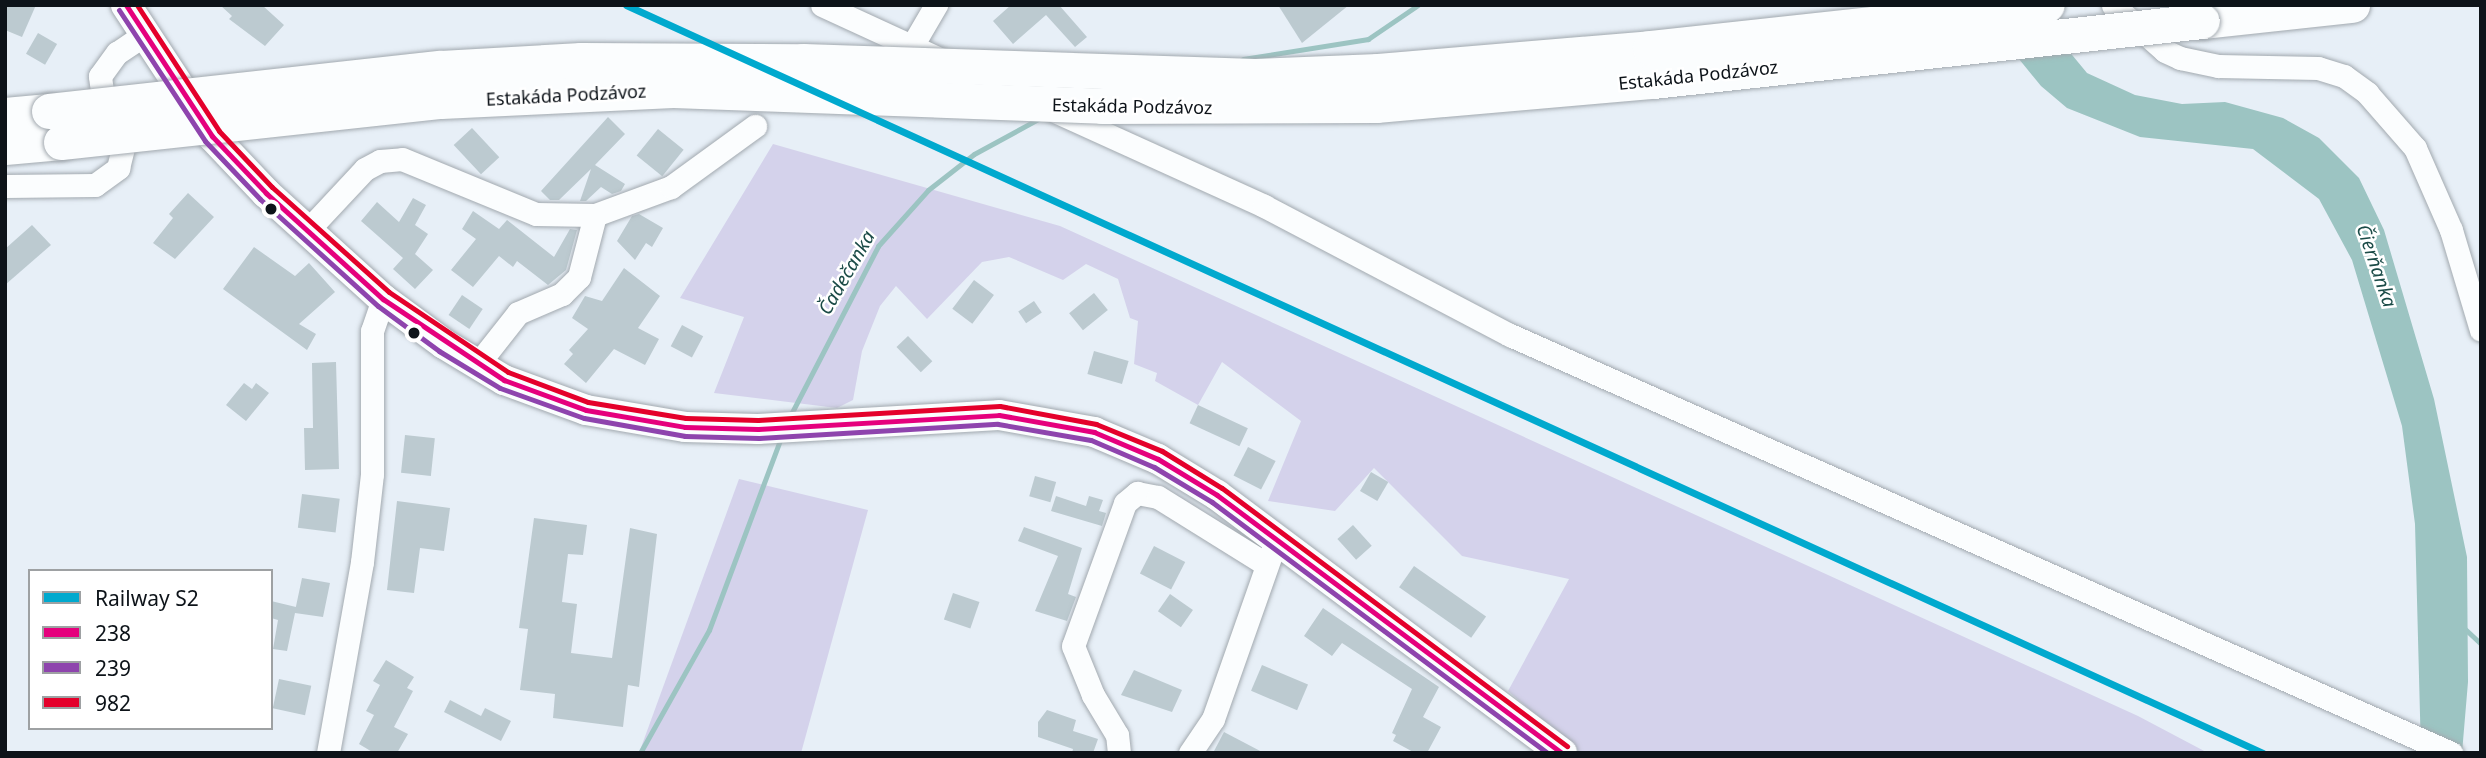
<!DOCTYPE html>
<meta charset="utf-8">
<style>
body{margin:0}
#map{position:relative;width:2486px;height:758px;overflow:hidden;background:#e7eff7;font-family:"Noto Sans",sans-serif}
div>[style]{position:absolute}
[style*='--x']{left:calc(var(--x)*1px);top:calc(var(--y)*1px);width:calc(var(--w)*1px);rotate:calc(var(--a)*1deg)}
.green>*{inset:0;background:#d4d2eb}
.water>*{inset:0;background:#9cc4c2}
.stream>*{height:5px;margin:-2.5px;padding:0 2.5px;transform-origin:2.5px;border-radius:2.5px;background:#9cc4c2}
.building>*{inset:0;background:#bccad0;transform-origin:0 0}
.roads{filter:drop-shadow(0 0 2px #a2a9af) drop-shadow(0 0 2px #a2a9af)}
.minor>*{height:23px;margin:-11.5px;padding:0 11.5px;transform-origin:11.5px;border-radius:11.5px;background:#fbfdfe}
.major>*{height:30px;margin:-15px;padding:0 15px;transform-origin:15px;border-radius:15px;background:#fbfdfe}
.highway>*{height:35px;margin:-17.5px;padding:0 17.5px;transform-origin:17.5px;border-radius:17.5px;background:#fbfdfe}
.bridges{filter:drop-shadow(0 0 2px #a2a9af) drop-shadow(0 0 2px #a2a9af)}
.highway-bridge>*{height:35px;margin:-17.5px;padding:0 17.5px;transform-origin:17.5px;border-radius:17.5px;background:#fbfdfe}
.bus-1>*{height:5px;margin:-2.5px;padding:0 2.5px;transform-origin:2.5px;border-radius:2.5px;background:#e5007d}
.bus-2>*{height:5px;margin:-2.5px;padding:0 2.5px;transform-origin:2.5px;border-radius:2.5px;background:#8e44ad}
.bus-3>*{height:5px;margin:-2.5px;padding:0 2.5px;transform-origin:2.5px;border-radius:2.5px;background:#e4002b}
.rail-1>*{height:7px;margin:-3.5px;padding:0 3.5px;transform-origin:3.5px;border-radius:3.5px;background:#00a9ce}
.dots>*{width:19px;height:19px;translate:-50% -50%;box-sizing:border-box;border:4px solid #fff;border-radius:50%}
span{translate:-50% -50%;white-space:nowrap;text-align:center;line-height:1.15;-webkit-text-stroke:5px #fff;paint-order:stroke}
.street-label{font-size:18px;color:#0d1319}
.water-label{font-size:19px;color:#1b4b47;font-style:italic}
.frame{position:absolute;inset:0;border:7px solid #0d1319;pointer-events:none}
.legend{position:absolute;left:28px;top:569px;width:245px;height:161px;box-sizing:border-box;background:#fff;border:2px solid #9ea1a3;margin:0;padding:9px 12px;list-style:none;font-size:21px;color:#0d1319}
.legend li{display:flex;align-items:center;gap:14px;height:35px}
.legend b{width:35px;border:2px solid #9ea1a3}
</style>
<div id="map">
<div class="green">
<i style="clip-path:polygon(773px 144px,1060px 226px,2138px 716px,2208px 753px,1581px 753px,1508px 691px,1569px 579px,1462px 556px,1374px 468px,1335px 511px,1268px 501px,1301px 421px,1222px 362px,1198px 405px,1155px 381px,1157px 373px,1134px 364px,1138px 321px,1130px 318px,1118px 279px,1086px 264px,1063px 280px,1009px 257px,982px 262px,927px 319px,896px 286px,880px 306px,862px 351px,853px 400px,837px 408px,714px 393px,744px 317px,680px 298px)"></i>
<i style="clip-path:polygon(739px 479px,868px 510px,801px 753px,639px 753px)"></i>
</div>
<div class="water">
<i style="clip-path:polygon(1975px 5px,2068px 50px,2087px 73px,2135px 95px,2182px 104px,2225px 102px,2283px 118px,2319px 138px,2359px 178px,2384px 230px,2434px 399px,2467px 557px,2468px 682px,2462px 753px,2421px 753px,2415px 524px,2402px 426px,2352px 260px,2319px 199px,2253px 149px,2140px 137px,2067px 108px,2041px 86px)"></i>
</div>
<div class="stream">
<i style="--x:1243;--y:59;--w:127;--a:-9.1"></i>
<i style="--x:1368;--y:39;--w:60;--a:-34.2"></i>
<i style="--x:789;--y:418;--w:194;--a:-62.6"></i>
<i style="--x:878;--y:246;--w:75;--a:-48.2"></i>
<i style="--x:928;--y:190;--w:58;--a:-38"></i>
<i style="--x:974;--y:154;--w:75;--a:-28.6"></i>
<i style="--x:2465;--y:629;--w:22;--a:43"></i>
<i style="--x:640;--y:753;--w:141;--a:-60.7"></i>
<i style="--x:709;--y:630;--w:206;--a:-69.5"></i>
</div>
<div class="building">
<i style="clip-path:polygon(5px 5px,36px 5px,22px 37px,5px 30px)"></i>
<i style="clip-path:polygon(220px 5px,262px 5px,284px 25px,265px 46px,229px 19px,232px 16px)"></i>
<i style="clip-path:polygon(1011px 5px,1059px 5px,1087px 37px,1075px 47px,1046px 15px,1013px 44px,993px 21px)"></i>
<i style="clip-path:polygon(1278px 5px,1349px 5px,1302px 43px)"></i>
<i style="left:38px;top:33px;width:22px;height:24px;rotate:30deg"></i>
<i style="clip-path:polygon(608px 117px,625px 134px,595px 165px,625px 184px,621px 191px,612px 194px,601px 187px,586px 201px,580px 201px,591px 169px,559px 200px,550px 200px,541px 191px)"></i>
<i style="left:472px;top:128px;width:40px;height:25px;rotate:47deg"></i>
<i style="left:658px;top:129px;width:33px;height:34px;rotate:39deg"></i>
<i style="clip-path:polygon(188px 193px,214px 217px,175px 259px,153px 243px,173px 218px,169px 214px)"></i>
<i style="clip-path:polygon(413px 198px,426px 205px,415px 225px,428px 234px,415px 254px,433px 270px,415px 289px,393px 269px,403px 258px,361px 221px,377px 202px,399px 222px)"></i>
<i style="clip-path:polygon(473px 211px,499px 229px,507px 220px,554px 257px,570px 229px,577px 230px,566px 270px,548px 285px,517px 261px,513px 267px,499px 256px,473px 287px,451px 270px,476px 239px,462px 229px)"></i>
<i style="clip-path:polygon(639px 214px,663px 228px,652px 247px,646px 243px,635px 260px,617px 241px,632px 216px)"></i>
<i style="clip-path:polygon(32px 225px,51px 245px,5px 285px,5px 249px)"></i>
<i style="clip-path:polygon(254px 247px,295px 276px,309px 263px,335px 292px,299px 324px,316px 334px,307px 350px,223px 289px)"></i>
<i style="clip-path:polygon(624px 268px,660px 296px,638px 328px,659px 339px,645px 365px,614px 349px,586px 383px,564px 364px,573px 354px,569px 350px,588px 329px,572px 318px,585px 296px,602px 301px)"></i>
<i style="left:974px;top:280px;width:25px;height:36px;rotate:37deg"></i>
<i style="left:1094px;top:293px;width:22px;height:32px;rotate:51deg"></i>
<i style="left:462px;top:295px;width:25px;height:24px;rotate:34deg"></i>
<i style="left:1034px;top:301px;width:14px;height:19px;rotate:56deg"></i>
<i style="left:682px;top:325px;width:24px;height:24px;rotate:28deg"></i>
<i style="left:908px;top:336px;width:35px;height:16px;rotate:46deg"></i>
<i style="left:1094px;top:351px;width:36px;height:24px;rotate:16deg"></i>
<i style="clip-path:polygon(336px 362px,339px 469px,305px 470px,304px 428px,313px 428px,312px 363px)"></i>
<i style="clip-path:polygon(244px 383px,252px 389px,256px 383px,269px 393px,246px 421px,226px 405px)"></i>
<i style="left:1198px;top:405px;width:55px;height:20px;rotate:25deg"></i>
<i style="left:405px;top:435px;width:30px;height:38px;rotate:6deg"></i>
<i style="left:1248px;top:447px;width:31px;height:32px;rotate:27deg"></i>
<i style="left:1371px;top:472px;width:20px;height:22px;rotate:30deg"></i>
<i style="left:1035px;top:476px;width:22px;height:21px;rotate:16deg"></i>
<i style="left:302px;top:494px;width:38px;height:34px;rotate:7deg"></i>
<i style="clip-path:polygon(1056px 496px,1086px 506px,1089px 496px,1103px 500px,1099px 511px,1106px 513px,1102px 526px,1051px 511px)"></i>
<i style="clip-path:polygon(397px 501px,450px 508px,444px 551px,420px 548px,414px 593px,387px 590px)"></i>
<i style="clip-path:polygon(534px 518px,587px 525px,583px 555px,568px 554px,562px 602px,577px 604px,571px 653px,612px 658px,630px 528px,657px 534px,639px 687px,628px 685px,623px 727px,553px 718px,555px 694px,520px 690px,528px 629px,519px 628px)"></i>
<i style="left:1353px;top:525px;width:28px;height:21px;rotate:48deg"></i>
<i style="clip-path:polygon(1024px 527px,1082px 548px,1068px 594px,1076px 597px,1067px 621px,1035px 611px,1058px 556px,1018px 541px)"></i>
<i style="left:1154px;top:546px;width:35px;height:31px;rotate:27deg"></i>
<i style="left:1414px;top:566px;width:88px;height:26px;rotate:35deg"></i>
<i style="clip-path:polygon(302px 578px,330px 583px,323px 617px,295px 613px,287px 651px,273px 649px,278px 620px,271px 618px,271px 601px,296px 607px,295px 611px)"></i>
<i style="left:953px;top:593px;width:28px;height:28px;rotate:19deg"></i>
<i style="left:1170px;top:594px;width:28px;height:21px;rotate:35deg"></i>
<i style="clip-path:polygon(1323px 608px,1439px 687px,1423px 717px,1441px 727px,1427px 753px,1415px 753px,1393px 741px,1396px 735px,1392px 733px,1412px 689px,1342px 643px,1332px 656px,1304px 636px)"></i>
<i style="clip-path:polygon(386px 660px,414px 677px,407px 688px,413px 691px,394px 727px,408px 734px,397px 753px,374px 753px,359px 744px,374px 715px,366px 711px,380px 685px,373px 681px)"></i>
<i style="left:1262px;top:665px;width:50px;height:28px;rotate:23deg"></i>
<i style="clip-path:polygon(1134px 670px,1182px 690px,1172px 712px,1121px 695px)"></i>
<i style="left:279px;top:679px;width:33px;height:30px;rotate:12deg"></i>
<i style="clip-path:polygon(450px 700px,481px 716px,485px 708px,511px 721px,501px 741px,444px 712px)"></i>
<i style="clip-path:polygon(1047px 710px,1076px 720px,1073px 731px,1098px 739px,1093px 753px,1072px 753px,1073px 749px,1038px 737px,1038px 722px)"></i>
<i style="clip-path:polygon(1224px 732px,1264px 753px,1213px 753px)"></i>
</div>
<div class="roads">
<div class="minor">
<i style="--x:822;--y:5;--w:134;--a:24.7"></i>
<i style="--x:2113;--y:5;--w:69;--a:41.5"></i>
<i style="--x:2165;--y:51;--w:17;--a:25"></i>
<i style="--x:2180;--y:58;--w:39;--a:12"></i>
<i style="--x:2218;--y:66;--w:100;--a:1.1"></i>
<i style="--x:2318;--y:68;--w:27;--a:17"></i>
<i style="--x:2344;--y:76;--w:29;--a:36"></i>
<i style="--x:2367;--y:93;--w:73;--a:48.9"></i>
<i style="--x:2415;--y:148;--w:90;--a:66.3"></i>
<i style="--x:2451;--y:230;--w:104;--a:73.3"></i>
<i style="--x:912;--y:46;--w:48;--a:-59.7"></i>
<i style="--x:1055;--y:111;--w:230;--a:24.4"></i>
<i style="--x:1264;--y:206;--w:278;--a:27.7"></i>
<i style="--x:1510;--y:335;--w:1030;--a:23.95"></i>
<i style="--x:5;--y:186;--w:90;--a:-0.6"></i>
<i style="--x:95;--y:185;--w:29;--a:-36"></i>
<i style="--x:118;--y:168;--w:25;--a:-76"></i>
<i style="--x:124;--y:144;--w:13;--a:-99"></i>
<i style="--x:122;--y:131;--w:38;--a:-120"></i>
<i style="--x:103;--y:98;--w:22;--a:-98"></i>
<i style="--x:100;--y:76;--w:29;--a:-54"></i>
<i style="--x:117;--y:53;--w:32;--a:-34"></i>
<i style="--x:306;--y:232;--w:86;--a:-46.9"></i>
<i style="--x:365;--y:169;--w:17;--a:-28"></i>
<i style="--x:380;--y:161;--w:22;--a:-5"></i>
<i style="--x:402;--y:159;--w:145;--a:22.3"></i>
<i style="--x:536;--y:214;--w:59;--a:1"></i>
<i style="--x:595;--y:215;--w:81;--a:-20.2"></i>
<i style="--x:671;--y:187;--w:104;--a:-36"></i>
<i style="--x:477;--y:365;--w:66;--a:-51.7"></i>
<i style="--x:518;--y:313;--w:48;--a:-23.4"></i>
<i style="--x:562;--y:294;--w:24;--a:-45"></i>
<i style="--x:579;--y:277;--w:64;--a:-75.5"></i>
<i style="--x:328;--y:753;--w:194;--a:-79.9"></i>
<i style="--x:362;--y:562;--w:89;--a:-83.5"></i>
<i style="--x:372;--y:474;--w:143;--a:-90"></i>
<i style="--x:372;--y:331;--w:34;--a:-71"></i>
<i style="--x:1119;--y:753;--w:18;--a:-96"></i>
<i style="--x:1117;--y:735;--w:47;--a:-121"></i>
<i style="--x:1093;--y:695;--w:53;--a:-112.2"></i>
<i style="--x:1073;--y:646;--w:152;--a:-70"></i>
<i style="--x:1125;--y:503;--w:16;--a:-40"></i>
<i style="--x:1137;--y:493;--w:21;--a:11"></i>
<i style="--x:1158;--y:497;--w:125;--a:31.9"></i>
<i style="--x:1190;--y:753;--w:41;--a:-55.9"></i>
<i style="--x:1213;--y:719;--w:178;--a:-70.6"></i>
</div>
<div class="major">
<i style="--x:126;--y:5;--w:157;--a:56.7"></i>
<i style="--x:212;--y:136;--w:79;--a:46.5"></i>
<i style="--x:266;--y:193;--w:158;--a:42.2"></i>
<i style="--x:383;--y:299;--w:76;--a:36.4"></i>
<i style="--x:444;--y:344;--w:70;--a:31"></i>
<i style="--x:504;--y:380;--w:87;--a:20.1"></i>
<i style="--x:586;--y:410;--w:100;--a:9.7"></i>
<i style="--x:685;--y:427;--w:73;--a:1.6"></i>
<i style="--x:758;--y:429;--w:241;--a:-3.3"></i>
<i style="--x:999;--y:415;--w:97;--a:10.1"></i>
<i style="--x:1094;--y:432;--w:69;--a:22.9"></i>
<i style="--x:1158;--y:459;--w:69;--a:31.4"></i>
<i style="--x:1217;--y:495;--w:431;--a:36.8"></i>
</div>
<div class="highway">
<i style="--x:2202;--y:21;--w:151;--a:-6.1"></i>
<i style="--x:5;--y:115;--w:44;--a:-5.2"></i>
<i style="--x:5;--y:147;--w:56;--a:-5.1"></i>
</div>
</div>
<div class="bridges">
<div class="highway-bridge">
<i style="--x:49;--y:111;--w:394;--a:-6.3"></i>
<i style="--x:441;--y:68;--w:140;--a:-3.3"></i>
<i style="--x:581;--y:60;--w:222;--a:0.3"></i>
<i style="--x:803;--y:61;--w:452;--a:1.9"></i>
<i style="--x:1255;--y:76;--w:123;--a:-2.3"></i>
<i style="--x:1378;--y:71;--w:273;--a:-4.8"></i>
<i style="--x:1650;--y:48;--w:399;--a:-6.2"></i>
<i style="--x:61;--y:142;--w:382;--a:-6.2"></i>
<i style="--x:441;--y:101;--w:232;--a:-2.7"></i>
<i style="--x:673;--y:90;--w:429;--a:2.1"></i>
<i style="--x:1102;--y:106;--w:274;--a:-0.2"></i>
<i style="--x:1376;--y:105;--w:278;--a:-5"></i>
<i style="--x:1653;--y:81;--w:552;--a:-6.24"></i>
</div>
</div>
<div class="bus-1">
<i style="--x:126;--y:5;--w:157;--a:56.7"></i>
<i style="--x:212;--y:136;--w:79;--a:46.5"></i>
<i style="--x:266;--y:193;--w:158;--a:42.2"></i>
<i style="--x:383;--y:299;--w:146;--a:33.8"></i>
<i style="--x:504;--y:380;--w:87;--a:20.1"></i>
<i style="--x:586;--y:410;--w:100;--a:9.7"></i>
<i style="--x:685;--y:427;--w:73;--a:1.6"></i>
<i style="--x:758;--y:429;--w:241;--a:-3.3"></i>
<i style="--x:999;--y:415;--w:97;--a:10.1"></i>
<i style="--x:1094;--y:432;--w:69;--a:22.9"></i>
<i style="--x:1158;--y:459;--w:69;--a:31.4"></i>
<i style="--x:1217;--y:495;--w:431;--a:36.8"></i>
</div>
<div class="bus-2">
<i style="--x:119;--y:10;--w:157;--a:56.7"></i>
<i style="--x:205;--y:141;--w:80;--a:46.5"></i>
<i style="--x:260;--y:199;--w:159;--a:42.2"></i>
<i style="--x:378;--y:306;--w:76;--a:36.4"></i>
<i style="--x:439;--y:351;--w:71;--a:31.2"></i>
<i style="--x:500;--y:388;--w:89;--a:19.7"></i>
<i style="--x:584;--y:418;--w:103;--a:10.1"></i>
<i style="--x:685;--y:436;--w:74;--a:1.5"></i>
<i style="--x:759;--y:438;--w:239;--a:-3.4"></i>
<i style="--x:998;--y:424;--w:94;--a:9.8"></i>
<i style="--x:1091;--y:440;--w:69;--a:23.2"></i>
<i style="--x:1154;--y:467;--w:68;--a:31.1"></i>
<i style="--x:1212;--y:502;--w:419;--a:36.8"></i>
</div>
<div class="bus-3">
<i style="--x:137;--y:5;--w:150;--a:56.9"></i>
<i style="--x:219;--y:131;--w:77;--a:46.6"></i>
<i style="--x:272;--y:187;--w:157;--a:41.9"></i>
<i style="--x:389;--y:292;--w:143;--a:33.9"></i>
<i style="--x:508;--y:372;--w:85;--a:20.6"></i>
<i style="--x:588;--y:402;--w:99;--a:9.3"></i>
<i style="--x:686;--y:418;--w:72;--a:1.6"></i>
<i style="--x:758;--y:420;--w:242;--a:-3.3"></i>
<i style="--x:1000;--y:406;--w:98;--a:10.6"></i>
<i style="--x:1096;--y:424;--w:71;--a:22.2"></i>
<i style="--x:1162;--y:451;--w:70;--a:31.7"></i>
<i style="--x:1222;--y:488;--w:431;--a:36.8"></i>
</div>
<div class="rail-1">
<i style="--x:626;--y:5;--w:1800;--a:24.56"></i>
</div>
<div class="dots">
<i style="left:271px;top:209px;background:#0d1319"></i>
<i style="left:414px;top:333px;background:#0d1319"></i>
</div>
<div class="street-label">
<span style="left:1698px;top:75px;rotate:-6deg">Estakáda Podzávoz</span>
<span style="left:566px;top:95px;rotate:-3deg">Estakáda Podzávoz</span>
<span style="left:1132px;top:106px;rotate:1deg">Estakáda Podzávoz</span>
</div>
<div class="water-label">
<span style="left:2376px;top:266px;rotate:71deg">Čierňanka</span>
<span style="left:847px;top:273px;rotate:-60deg">Čadečanka</span>
</div>
<div class="frame"></div>
<ul class="legend">
<li><b style="height:9px;background:#00a9ce"></b>Railway S2</li>
<li><b style="height:9px;background:#e5007d"></b>238</li>
<li><b style="height:9px;background:#8e44ad"></b>239</li>
<li><b style="height:9px;background:#e4002b"></b>982</li>
</ul>
</div>
